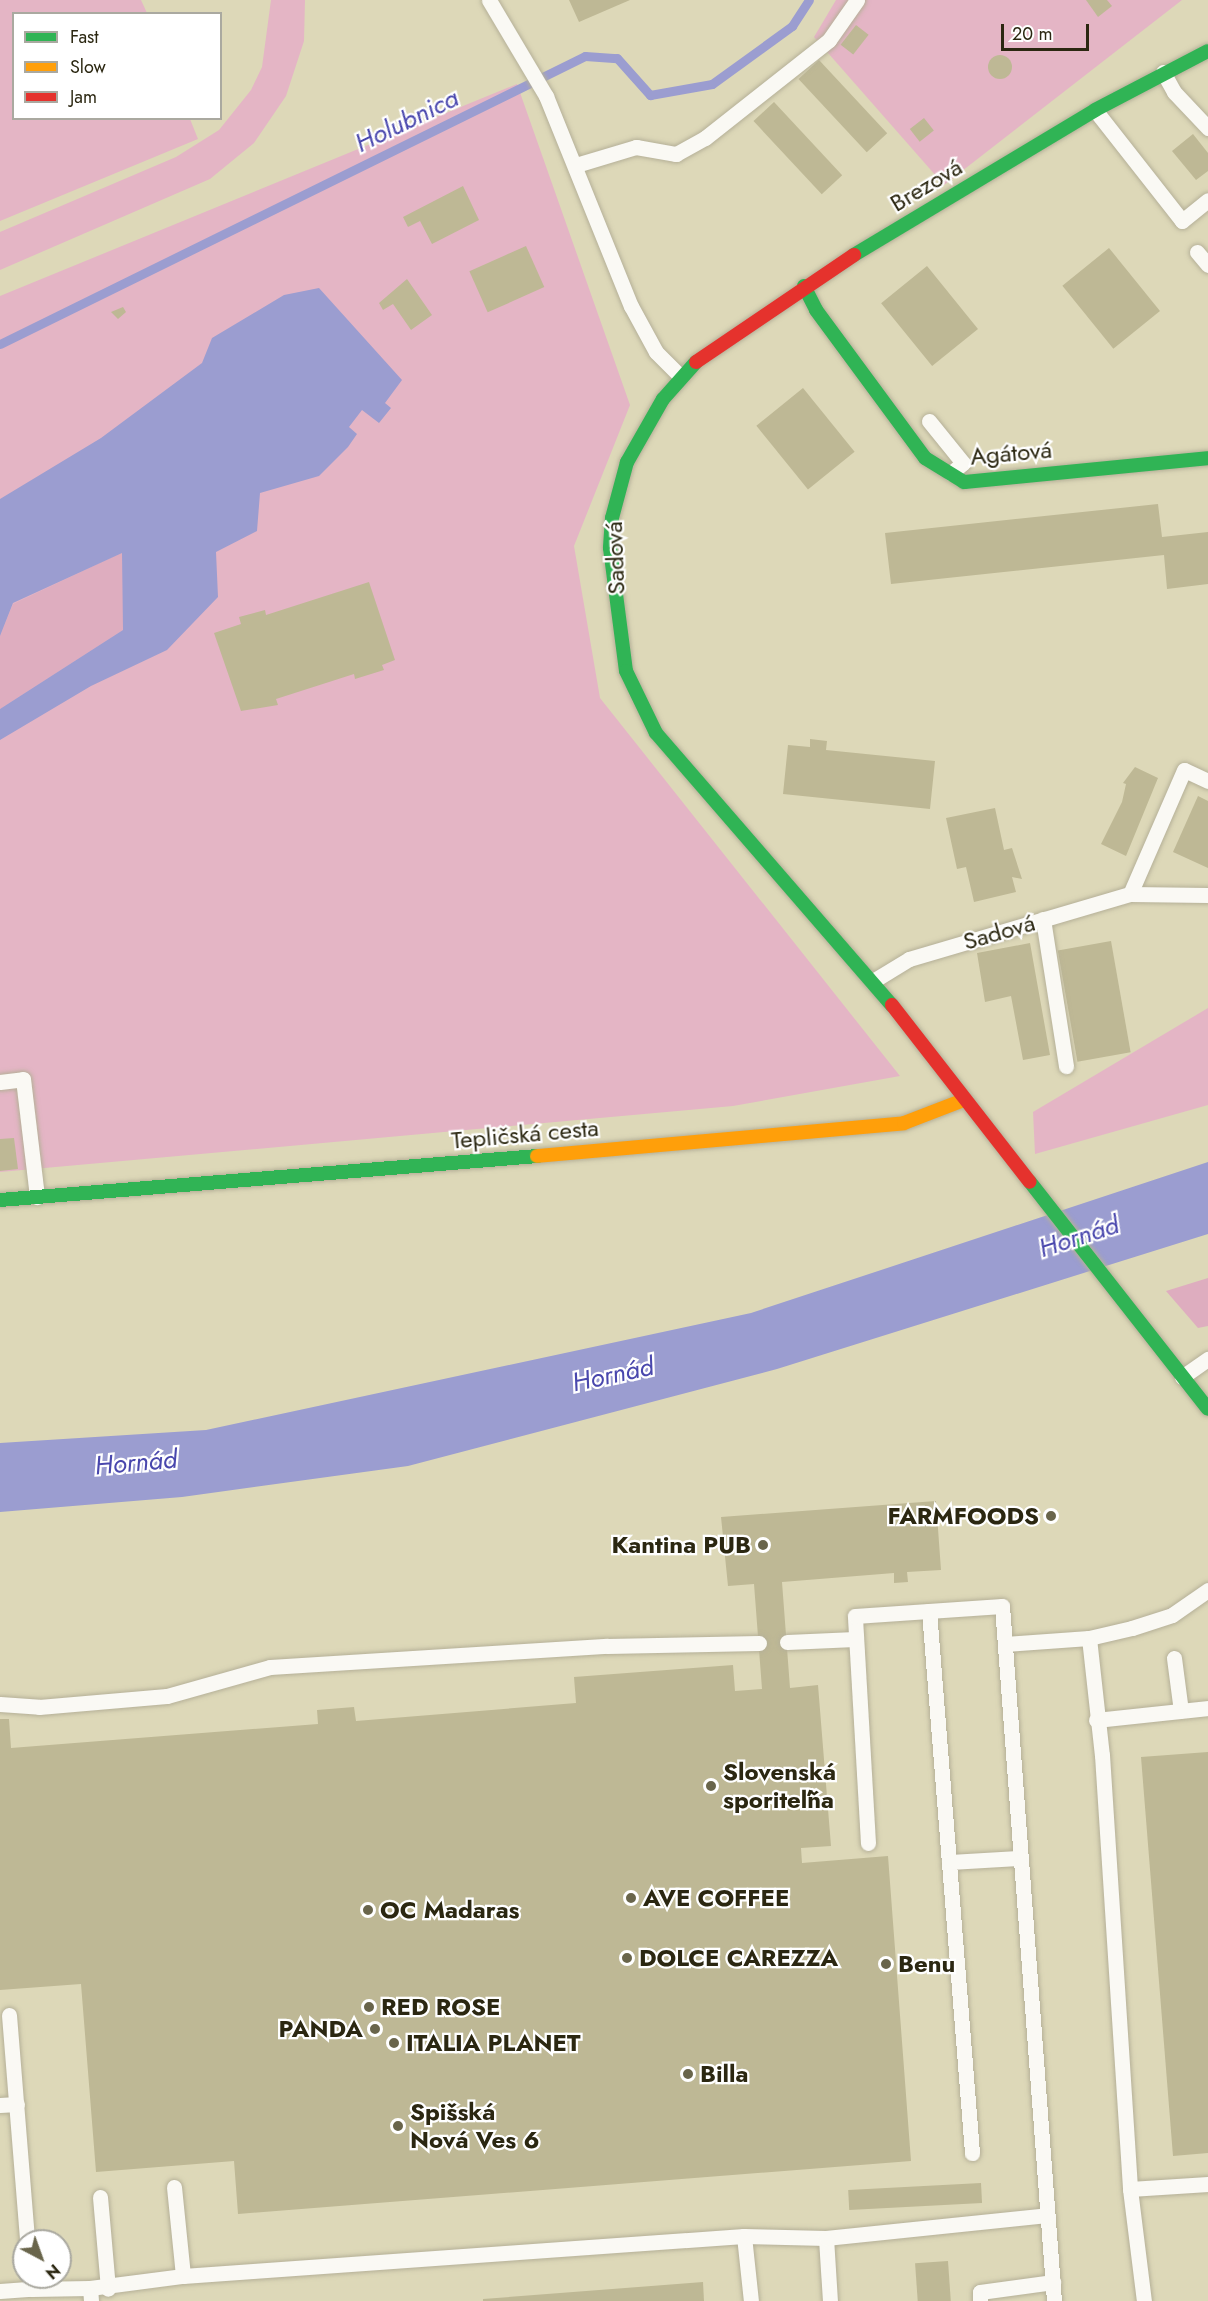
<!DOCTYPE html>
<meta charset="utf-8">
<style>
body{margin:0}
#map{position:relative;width:1208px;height:2301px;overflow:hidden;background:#ddd8b8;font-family:Jost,sans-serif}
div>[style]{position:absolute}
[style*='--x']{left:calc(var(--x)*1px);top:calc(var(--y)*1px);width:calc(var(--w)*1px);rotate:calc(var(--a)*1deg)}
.green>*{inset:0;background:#e4b5c5}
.forest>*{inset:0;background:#deadbf}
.water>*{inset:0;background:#9b9dd0}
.stream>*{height:9px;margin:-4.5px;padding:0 4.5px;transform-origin:4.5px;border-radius:4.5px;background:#9b9dd0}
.building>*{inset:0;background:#beb895;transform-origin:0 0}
.round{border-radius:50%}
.roads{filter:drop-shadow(0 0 2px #b5b098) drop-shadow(0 0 2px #b5b098)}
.lane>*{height:15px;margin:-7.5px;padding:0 7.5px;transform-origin:7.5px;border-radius:7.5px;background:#faf9f4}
.fast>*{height:14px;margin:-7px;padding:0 7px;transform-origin:7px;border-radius:7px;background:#30b455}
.slow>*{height:14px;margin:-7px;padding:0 7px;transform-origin:7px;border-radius:7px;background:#ff9f0a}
.jam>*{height:14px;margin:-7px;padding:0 7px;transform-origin:7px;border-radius:7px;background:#e5322d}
.dots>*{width:16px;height:16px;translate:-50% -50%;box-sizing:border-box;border:3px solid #fff;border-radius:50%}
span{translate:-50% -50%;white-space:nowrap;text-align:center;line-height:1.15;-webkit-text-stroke:4.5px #fff;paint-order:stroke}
.street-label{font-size:24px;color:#2b2711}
.poi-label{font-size:24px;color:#2b2711;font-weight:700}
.right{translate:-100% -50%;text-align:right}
.left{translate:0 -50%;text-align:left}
.water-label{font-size:26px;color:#4947ad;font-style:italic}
.legend{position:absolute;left:12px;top:12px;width:210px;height:108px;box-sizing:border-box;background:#fff;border:2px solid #aaa9a0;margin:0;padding:8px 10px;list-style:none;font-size:18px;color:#2b2711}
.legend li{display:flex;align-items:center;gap:12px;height:30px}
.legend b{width:30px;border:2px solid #aaa9a0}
.north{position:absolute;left:12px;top:2229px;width:60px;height:60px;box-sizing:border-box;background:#fff;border:2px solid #aaa9a0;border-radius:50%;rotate:139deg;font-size:16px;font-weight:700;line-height:24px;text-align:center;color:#2b2711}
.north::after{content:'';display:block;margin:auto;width:21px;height:27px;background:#69654b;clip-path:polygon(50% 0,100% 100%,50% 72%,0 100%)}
.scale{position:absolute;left:1001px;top:24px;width:88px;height:27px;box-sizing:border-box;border:3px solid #2b2711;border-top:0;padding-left:8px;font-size:18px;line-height:21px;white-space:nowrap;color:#2b2711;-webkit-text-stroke:4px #fff;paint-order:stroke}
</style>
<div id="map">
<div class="green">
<i style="clip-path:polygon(0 0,141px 0,147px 13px,14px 14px,14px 118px,190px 119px,198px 139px,0 221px)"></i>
<i style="clip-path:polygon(271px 0,305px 0,304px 41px,286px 96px,254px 143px,210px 179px,0 270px,0 232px,176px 157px,219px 130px,251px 90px,262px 67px)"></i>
<i style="clip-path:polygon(836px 0,1182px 0,944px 185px,814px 37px)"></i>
<i style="clip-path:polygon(517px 84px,630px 405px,574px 546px,600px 698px,900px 1076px,733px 1106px,0 1172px,0 296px)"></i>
<i style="clip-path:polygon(1208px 1008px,1208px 1105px,1035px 1154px,1033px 1112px)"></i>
</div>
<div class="forest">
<i style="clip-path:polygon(123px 552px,123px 630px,0 709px,0 636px,13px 604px)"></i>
<i style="clip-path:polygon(1208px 1278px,1208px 1326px,1198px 1328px,1166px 1291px)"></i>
</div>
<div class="water">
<i style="clip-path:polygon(319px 288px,402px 380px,385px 403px,391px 408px,379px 423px,362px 410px,349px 427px,357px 434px,348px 447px,319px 476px,260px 493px,257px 531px,216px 552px,218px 597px,167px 650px,91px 686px,0 740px,0 709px,123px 630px,122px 553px,13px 603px,0 636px,0 499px,101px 438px,202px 363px,212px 338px,284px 295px)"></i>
<i style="clip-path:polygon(1208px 1162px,1208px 1234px,777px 1369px,408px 1466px,182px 1497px,0 1512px,0 1443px,206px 1430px,751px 1313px)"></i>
</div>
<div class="stream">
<i style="--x:0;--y:344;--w:652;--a:-26.21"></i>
<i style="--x:585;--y:56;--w:32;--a:4"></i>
<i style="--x:617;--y:58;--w:50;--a:48.3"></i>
<i style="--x:650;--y:95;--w:63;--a:-10.1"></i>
<i style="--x:712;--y:84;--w:99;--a:-35.9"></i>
<i style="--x:792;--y:26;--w:31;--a:-57"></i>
</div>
<div class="building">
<i style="clip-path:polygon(569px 0,630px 0,579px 22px)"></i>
<i style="clip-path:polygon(1086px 0,1107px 0,1112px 6px,1098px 17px)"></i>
<i style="left:856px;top:25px;width:16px;height:25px;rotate:38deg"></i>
<i class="round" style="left:988px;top:55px;width:24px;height:24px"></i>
<i style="left:819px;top:60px;width:100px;height:28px;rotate:47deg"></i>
<i style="left:774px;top:102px;width:100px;height:28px;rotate:47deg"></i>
<i style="left:924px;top:118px;width:16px;height:18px;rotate:52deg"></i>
<i style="clip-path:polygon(1193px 134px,1208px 153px,1208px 171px,1196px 180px,1172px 151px)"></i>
<i style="clip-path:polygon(463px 186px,479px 220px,432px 244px,420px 221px,408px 227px,403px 217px)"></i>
<i style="left:526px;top:246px;width:45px;height:62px;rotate:66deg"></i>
<i style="left:1109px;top:248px;width:81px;height:60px;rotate:51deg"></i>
<i style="left:927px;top:266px;width:81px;height:59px;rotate:51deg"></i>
<i style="clip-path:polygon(407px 279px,432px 315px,411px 330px,393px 304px,383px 310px,379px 303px)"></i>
<i style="clip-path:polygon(123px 307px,126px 312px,118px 319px,111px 312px)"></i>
<i style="left:803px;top:388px;width:82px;height:60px;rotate:51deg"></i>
<i style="clip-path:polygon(1158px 504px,1162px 537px,1208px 532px,1208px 584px,1167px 589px,1164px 555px,891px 584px,885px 533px)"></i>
<i style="clip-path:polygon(369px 582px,395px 660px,382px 665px,384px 670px,355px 679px,354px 674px,276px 699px,278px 705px,241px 711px,214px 633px,241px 624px,239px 617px,265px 610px,266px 615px)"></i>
<i style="clip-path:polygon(810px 739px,827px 741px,826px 750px,935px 761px,930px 809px,783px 794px,788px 745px,810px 747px)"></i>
<i style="clip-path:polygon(1135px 767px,1158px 778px,1126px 856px,1101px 844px,1122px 802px,1126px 784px,1123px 783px)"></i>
<i style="clip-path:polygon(1198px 796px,1208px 801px,1208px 868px,1173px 852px)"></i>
<i style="clip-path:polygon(995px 808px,1004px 850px,1012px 848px,1022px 879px,1012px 877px,1016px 892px,974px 902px,966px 867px,957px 869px,946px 818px)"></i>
<i style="left:1111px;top:941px;width:113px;height:54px;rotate:80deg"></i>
<i style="clip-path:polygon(1030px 943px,1050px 1055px,1023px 1060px,1011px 996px,985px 1002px,977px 953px)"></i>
<i style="clip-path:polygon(14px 1138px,18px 1169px,0 1171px,0 1139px)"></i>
<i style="clip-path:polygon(936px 1501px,941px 1570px,907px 1572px,908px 1582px,894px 1583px,894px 1573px,782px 1582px,790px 1688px,818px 1685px,831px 1846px,801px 1848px,802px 1863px,888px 1856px,911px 2161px,238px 2214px,234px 2161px,96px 2172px,81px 1984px,0 1990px,0 1719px,9px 1719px,11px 1748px,318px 1724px,317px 1710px,354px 1707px,356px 1721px,576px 1703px,574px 1677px,733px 1665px,735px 1691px,762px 1689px,754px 1584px,728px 1586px,721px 1517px)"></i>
<i style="clip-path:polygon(1208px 1752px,1208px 2153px,1173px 2156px,1141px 1757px)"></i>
<i style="left:981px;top:2183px;width:20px;height:133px;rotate:87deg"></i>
<i style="left:948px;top:2261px;width:40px;height:33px;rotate:86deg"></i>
<i style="clip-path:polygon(703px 2282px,704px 2301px,483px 2301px,483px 2299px)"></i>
</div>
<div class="roads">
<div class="lane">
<i style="--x:489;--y:0;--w:112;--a:59.3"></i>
<i style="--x:546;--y:96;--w:227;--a:68"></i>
<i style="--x:631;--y:306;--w:52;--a:61.5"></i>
<i style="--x:656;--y:352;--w:34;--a:45"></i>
<i style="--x:1163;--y:72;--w:23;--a:61"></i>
<i style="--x:1174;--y:92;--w:50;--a:46.6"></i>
<i style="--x:1095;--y:110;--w:141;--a:51.9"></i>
<i style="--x:1182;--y:221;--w:33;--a:-39"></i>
<i style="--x:576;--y:165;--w:63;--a:-16.7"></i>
<i style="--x:636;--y:147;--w:41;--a:9.9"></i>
<i style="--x:676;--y:154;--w:33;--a:-29"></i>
<i style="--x:705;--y:138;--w:158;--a:-38.3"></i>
<i style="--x:829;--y:40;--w:49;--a:-55"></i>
<i style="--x:1197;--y:252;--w:17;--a:50"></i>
<i style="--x:929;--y:421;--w:54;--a:51"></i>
<i style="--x:963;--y:463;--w:16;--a:140"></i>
<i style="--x:1208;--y:781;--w:26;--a:-155"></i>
<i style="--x:1184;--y:770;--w:135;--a:113.5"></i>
<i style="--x:1130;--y:894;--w:78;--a:0.7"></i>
<i style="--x:1043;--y:919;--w:149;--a:81.1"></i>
<i style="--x:873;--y:981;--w:42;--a:-31.4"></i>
<i style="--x:909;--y:959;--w:230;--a:-16.4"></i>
<i style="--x:0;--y:1082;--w:23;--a:-7"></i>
<i style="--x:23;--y:1079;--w:119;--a:83.2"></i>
<i style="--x:1182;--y:1377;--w:32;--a:-35"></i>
<i style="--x:929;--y:1611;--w:544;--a:85.46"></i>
<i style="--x:1089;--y:1638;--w:118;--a:83.7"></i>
<i style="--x:1102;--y:1755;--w:435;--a:86.3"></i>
<i style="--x:1130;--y:2189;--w:113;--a:82.9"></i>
<i style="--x:787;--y:1642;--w:68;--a:-2.5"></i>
<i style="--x:1005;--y:1644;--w:84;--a:-4.1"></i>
<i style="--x:1089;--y:1638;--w:44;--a:-13.1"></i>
<i style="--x:1132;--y:1628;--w:42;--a:-18"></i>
<i style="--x:1172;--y:1615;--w:44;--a:-34.8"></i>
<i style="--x:1174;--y:1658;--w:53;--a:82.5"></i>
<i style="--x:0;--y:1704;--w:39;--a:4"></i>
<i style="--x:39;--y:1707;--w:128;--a:-4.9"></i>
<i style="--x:167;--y:1696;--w:107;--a:-15.7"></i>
<i style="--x:270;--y:1667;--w:338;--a:-3.6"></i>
<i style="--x:607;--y:1646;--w:152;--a:-1.1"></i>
<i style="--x:1096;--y:1720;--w:113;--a:-6.1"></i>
<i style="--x:868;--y:1843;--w:227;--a:-93.3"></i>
<i style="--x:855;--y:1616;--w:147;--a:-3.9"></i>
<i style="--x:1002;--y:1606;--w:697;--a:85.72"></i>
<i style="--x:949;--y:1862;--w:70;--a:-3.3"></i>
<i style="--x:9;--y:2015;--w:227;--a:85.4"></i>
<i style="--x:0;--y:2105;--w:17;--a:-3"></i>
<i style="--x:174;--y:2187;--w:89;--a:84.2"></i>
<i style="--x:1130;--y:2189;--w:78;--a:-3.7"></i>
<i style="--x:100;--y:2197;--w:92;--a:85"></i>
<i style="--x:744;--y:2236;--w:65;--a:83.9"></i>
<i style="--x:826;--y:2238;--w:63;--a:86.4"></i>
<i style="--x:30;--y:2277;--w:12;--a:85"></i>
<i style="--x:31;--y:2289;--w:59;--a:-1"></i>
<i style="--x:0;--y:2291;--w:31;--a:-4"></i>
<i style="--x:91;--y:2301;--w:13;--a:-94"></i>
<i style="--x:90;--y:2288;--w:94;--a:-7.4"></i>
<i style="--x:183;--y:2276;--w:562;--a:-4.08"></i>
<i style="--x:744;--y:2236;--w:82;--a:1.4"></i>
<i style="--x:826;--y:2238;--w:222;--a:-5.9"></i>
<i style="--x:980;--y:2301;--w:9;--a:-90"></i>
<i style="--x:980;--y:2292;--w:74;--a:-7.8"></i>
</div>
<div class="fast">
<i style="--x:854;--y:255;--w:281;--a:-31"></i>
<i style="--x:1095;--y:110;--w:127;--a:-27.6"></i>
<i style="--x:804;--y:286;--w:27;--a:63"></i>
<i style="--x:816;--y:310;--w:184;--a:53.6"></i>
<i style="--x:925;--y:458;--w:46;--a:31.6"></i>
<i style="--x:964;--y:482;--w:245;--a:-5.6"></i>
<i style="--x:696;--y:362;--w:50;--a:131.7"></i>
<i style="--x:663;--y:399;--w:73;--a:119.7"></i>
<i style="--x:627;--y:462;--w:58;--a:105"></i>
<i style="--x:612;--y:518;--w:30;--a:94"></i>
<i style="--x:610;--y:548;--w:124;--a:82.6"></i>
<i style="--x:626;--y:671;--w:69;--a:64.2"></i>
<i style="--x:656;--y:733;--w:360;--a:49.1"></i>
<i style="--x:1030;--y:1182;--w:288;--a:51.9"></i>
<i style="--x:0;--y:1200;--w:539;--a:-4.68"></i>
</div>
<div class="slow">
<i style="--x:537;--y:1156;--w:368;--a:-5.1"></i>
<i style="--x:904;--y:1123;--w:64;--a:-21"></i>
</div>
<div class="jam">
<i style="--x:696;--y:362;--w:191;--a:-34.1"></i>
<i style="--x:892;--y:1005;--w:224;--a:52.1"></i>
</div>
</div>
<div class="dots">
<i style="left:1051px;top:1516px;background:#69654b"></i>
<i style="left:763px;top:1545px;background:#69654b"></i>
<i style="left:711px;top:1786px;background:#69654b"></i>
<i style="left:631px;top:1898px;background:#69654b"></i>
<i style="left:368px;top:1910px;background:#69654b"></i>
<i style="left:627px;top:1958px;background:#69654b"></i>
<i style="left:886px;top:1964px;background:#69654b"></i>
<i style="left:369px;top:2007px;background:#69654b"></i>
<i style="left:375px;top:2029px;background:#69654b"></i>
<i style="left:394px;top:2043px;background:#69654b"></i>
<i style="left:688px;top:2074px;background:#69654b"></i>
<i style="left:398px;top:2126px;background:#69654b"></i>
</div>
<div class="street-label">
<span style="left:926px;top:185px;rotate:-31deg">Brezová</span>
<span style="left:1011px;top:453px;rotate:-5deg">Agátová</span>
<span style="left:615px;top:558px;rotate:-92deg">Sadová</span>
<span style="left:999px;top:932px;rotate:-16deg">Sadová</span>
<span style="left:525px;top:1134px;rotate:-5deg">Tepličská cesta</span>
</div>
<div class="poi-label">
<span class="right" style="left:1039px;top:1516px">FARMFOODS</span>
<span class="right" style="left:751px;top:1545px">Kantina PUB</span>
<span class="left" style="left:723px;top:1786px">Slovenská<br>sporiteľňa</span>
<span class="left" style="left:643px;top:1898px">AVE COFFEE</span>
<span class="left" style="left:380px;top:1910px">OC Madaras</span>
<span class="left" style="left:639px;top:1958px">DOLCE CAREZZA</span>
<span class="left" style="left:898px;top:1964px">Benu</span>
<span class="left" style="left:381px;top:2007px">RED ROSE</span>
<span class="right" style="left:363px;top:2029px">PANDA</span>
<span class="left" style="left:406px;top:2043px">ITALIA PLANET</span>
<span class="left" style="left:700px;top:2074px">Billa</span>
<span class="left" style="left:410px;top:2126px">Spišská<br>Nová Ves 6</span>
</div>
<div class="water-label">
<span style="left:407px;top:121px;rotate:-26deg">Holubnica</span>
<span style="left:1079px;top:1237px;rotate:-18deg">Hornád</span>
<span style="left:613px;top:1375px;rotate:-12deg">Hornád</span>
<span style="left:136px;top:1463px;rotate:-5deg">Hornád</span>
</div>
<ul class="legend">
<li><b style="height:8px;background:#30b455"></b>Fast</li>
<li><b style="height:8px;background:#ff9f0a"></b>Slow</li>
<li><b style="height:8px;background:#e5322d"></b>Jam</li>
</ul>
<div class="north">N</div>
<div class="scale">20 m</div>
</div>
